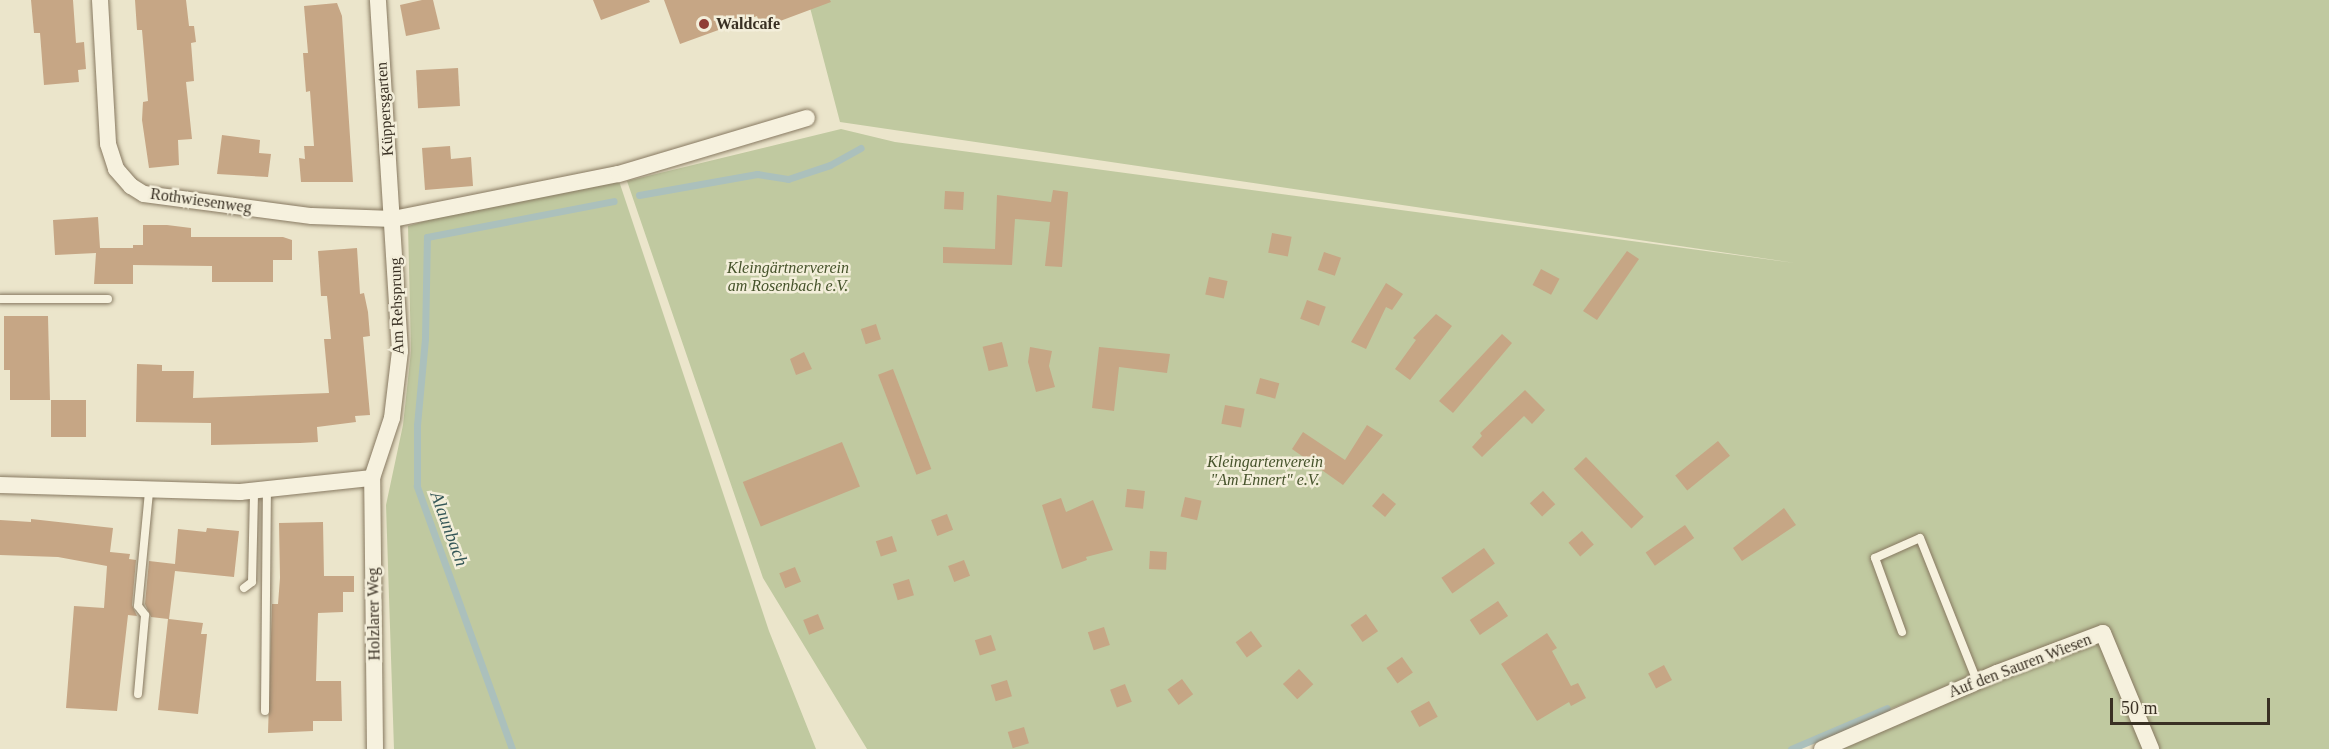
<!DOCTYPE html>
<meta charset="utf-8">
<style>
body{margin:0}
#map{position:relative;width:2329px;height:749px;overflow:hidden;background:#ebe5cb;font-family:"Times New Roman",serif}
div>[style]{position:absolute}
[style*='--x']{left:calc(var(--x)*1px);top:calc(var(--y)*1px);width:calc(var(--w)*1px);rotate:calc(var(--a)*1deg)}
.green>*{inset:0;background:#c0c9a0}
.stream>*{height:7px;margin:-3.5px;padding:0 3.5px;transform-origin:3.5px;border-radius:3.5px;background:#abc0bc}
.building>*{inset:0;background:#c6a685;transform-origin:0 0}
.roads{filter:drop-shadow(0 0 2px #877961) drop-shadow(0 0 2px #877961)}
.service>*{height:8px;margin:-4px;padding:0 4px;transform-origin:4px;border-radius:4px;background:#f6f1de}
.minor>*{height:16px;margin:-8px;padding:0 8px;transform-origin:8px;border-radius:8px;background:#f6f1de}
.dots>*{width:16px;height:16px;translate:-50% -50%;box-sizing:border-box;border:3px solid #f3eeda;border-radius:50%}
span{translate:-50% -50%;white-space:nowrap;text-align:center;line-height:1.15;-webkit-text-stroke:5px #f3eeda;paint-order:stroke}
.poi-label{font-size:16px;color:#393023;font-weight:700}
.left{translate:0 -50%;text-align:left}
.street-label{font-size:16px;color:#393023}
.park-label{font-size:16px;color:#46532b;font-style:italic}
.water-label{font-size:18px;color:#345657;font-style:italic}
.scale{position:absolute;left:2110px;top:698px;width:160px;height:27px;box-sizing:border-box;border:3px solid #393023;border-top:0;padding-left:8px;font-size:18px;line-height:21px;white-space:nowrap;color:#393023;-webkit-text-stroke:4px #f3eeda;paint-order:stroke}
</style>
<div id="map">
<div class="green">
<i style="clip-path:polygon(808px 0,2329px 0,2329px 749px,2155px 749px,2106px 631px,2010px 660px,1793px 749px,867px 749px,763px 578px,627px 181px,841px 129px,895px 142px,1795px 263px,840px 122px)"></i>
<i style="clip-path:polygon(614px 166px,769px 631px,816px 749px,394px 749px,386px 505px,403px 425px,411px 351px,408px 226px)"></i>
<i style="clip-path:polygon(2101px 637px,2147px 749px,1843px 749px,2016px 672px)"></i>
</div>
<div class="stream">
<i style="--x:639;--y:195;--w:120;--a:-10.1"></i>
<i style="--x:757;--y:174;--w:31;--a:9"></i>
<i style="--x:788;--y:179;--w:44;--a:-18.4"></i>
<i style="--x:830;--y:165;--w:35;--a:-29"></i>
<i style="--x:512;--y:749;--w:280;--a:-109.9"></i>
<i style="--x:417;--y:486;--w:61;--a:-90"></i>
<i style="--x:417;--y:425;--w:87;--a:-84.7"></i>
<i style="--x:425;--y:338;--w:101;--a:-88.9"></i>
<i style="--x:427;--y:237;--w:190;--a:-10.9"></i>
<i style="--x:1791;--y:749;--w:104;--a:-23.1"></i>
</div>
<div class="building">
<i style="clip-path:polygon(31px 0,73px 0,76px 43px,84px 42px,86px 69px,78px 70px,79px 82px,44px 85px,40px 33px,34px 33px)"></i>
<i style="clip-path:polygon(135px 0,186px 0,189px 26px,194px 26px,196px 42px,191px 43px,194px 81px,186px 82px,192px 139px,178px 140px,179px 165px,149px 168px,142px 120px,143px 102px,148px 101px,142px 30px,137px 30px)"></i>
<i style="clip-path:polygon(422px 0,433px 0,440px 29px,406px 36px,400px 5px)"></i>
<i style="clip-path:polygon(593px 0,649px 0,650px 2px,601px 20px)"></i>
<i style="clip-path:polygon(664px 0,830px 0,831px 2px,761px 28px,757px 16px,680px 44px)"></i>
<i style="clip-path:polygon(337px 3px,342px 16px,353px 182px,301px 182px,299px 158px,305px 159px,304px 146px,314px 146px,310px 91px,306px 92px,303px 53px,308px 53px,304px 6px)"></i>
<i style="left:458px;top:68px;width:38px;height:42px;rotate:87deg"></i>
<i style="clip-path:polygon(222px 135px,260px 140px,259px 153px,271px 154px,268px 177px,217px 174px)"></i>
<i style="clip-path:polygon(450px 146px,451px 159px,471px 157px,473px 186px,425px 190px,422px 148px)"></i>
<i style="clip-path:polygon(1053px 190px,1068px 192px,1062px 267px,1045px 266px,1050px 222px,1015px 219px,1012px 265px,943px 263px,943px 247px,995px 249px,997px 195px,1051px 202px)"></i>
<i style="left:945px;top:191px;width:19px;height:18px;rotate:3deg"></i>
<i style="clip-path:polygon(98px 217px,100px 248px,133px 248px,133px 245px,143px 245px,143px 225px,167px 225px,191px 228px,191px 237px,283px 237px,292px 240px,292px 260px,273px 260px,273px 282px,212px 282px,212px 266px,133px 265px,133px 284px,94px 284px,96px 253px,55px 255px,53px 220px)"></i>
<i style="left:1272px;top:233px;width:20px;height:20px;rotate:11deg"></i>
<i style="clip-path:polygon(357px 248px,360px 294px,364px 293px,368px 312px,370px 336px,363px 337px,370px 415px,355px 416px,356px 422px,317px 427px,318px 442px,300px 443px,211px 445px,211px 423px,136px 422px,137px 364px,162px 365px,162px 371px,194px 371px,193px 398px,329px 393px,324px 339px,331px 339px,327px 296px,321px 296px,318px 251px)"></i>
<i style="clip-path:polygon(1627px 251px,1639px 259px,1597px 320px,1583px 311px)"></i>
<i style="left:1324px;top:252px;width:18px;height:19px;rotate:19deg"></i>
<i style="left:1541px;top:269px;width:21px;height:18px;rotate:28deg"></i>
<i style="left:1209px;top:277px;width:19px;height:18px;rotate:12deg"></i>
<i style="clip-path:polygon(1386px 283px,1403px 294px,1392px 310px,1386px 307px,1366px 349px,1351px 342px)"></i>
<i style="left:1307px;top:300px;width:20px;height:20px;rotate:20deg"></i>
<i style="clip-path:polygon(1436px 314px,1452px 326px,1410px 380px,1395px 369px,1416px 340px,1413px 338px)"></i>
<i style="clip-path:polygon(4px 316px,48px 316px,50px 400px,10px 400px,10px 370px,4px 370px)"></i>
<i style="left:876px;top:324px;width:16px;height:16px;rotate:72deg"></i>
<i style="clip-path:polygon(1502px 334px,1512px 343px,1453px 413px,1439px 401px)"></i>
<i style="left:1002px;top:342px;width:25px;height:20px;rotate:76deg"></i>
<i style="clip-path:polygon(1030px 347px,1052px 351px,1049px 366px,1055px 387px,1036px 392px,1028px 362px)"></i>
<i style="clip-path:polygon(1099px 347px,1170px 354px,1167px 373px,1119px 367px,1114px 411px,1092px 408px)"></i>
<i style="clip-path:polygon(804px 352px,812px 369px,796px 375px,790px 359px)"></i>
<i style="left:893px;top:369px;width:107px;height:16px;rotate:69deg"></i>
<i style="left:1260px;top:378px;width:20px;height:16px;rotate:15deg"></i>
<i style="clip-path:polygon(1525px 390px,1545px 410px,1532px 424px,1524px 416px,1482px 457px,1472px 447px,1482px 436px,1480px 433px)"></i>
<i style="left:51px;top:400px;width:35px;height:37px"></i>
<i style="left:1225px;top:405px;width:20px;height:19px;rotate:11deg"></i>
<i style="clip-path:polygon(1367px 425px,1383px 435px,1343px 485px,1292px 449px,1303px 432px,1345px 460px)"></i>
<i style="left:1718px;top:441px;width:19px;height:55px;rotate:51deg"></i>
<i style="left:842px;top:442px;width:48px;height:107px;rotate:68deg"></i>
<i style="left:1586px;top:457px;width:83px;height:17px;rotate:46deg"></i>
<i style="left:1127px;top:489px;width:18px;height:18px;rotate:6deg"></i>
<i style="left:1543px;top:491px;width:18px;height:18px;rotate:47deg"></i>
<i style="left:1383px;top:493px;width:17px;height:17px;rotate:40deg"></i>
<i style="left:1185px;top:497px;width:17px;height:20px;rotate:13deg"></i>
<i style="clip-path:polygon(1061px 498px,1066px 512px,1093px 500px,1113px 550px,1086px 557px,1087px 560px,1062px 569px,1042px 505px)"></i>
<i style="clip-path:polygon(1784px 508px,1796px 525px,1742px 561px,1733px 548px)"></i>
<i style="left:947px;top:514px;width:17px;height:17px;rotate:69deg"></i>
<i style="clip-path:polygon(31px 519px,113px 528px,110px 552px,130px 554px,129px 559px,136px 560px,132px 605px,137px 616px,128px 615px,117px 711px,66px 708px,74px 606px,104px 608px,107px 566px,58px 557px,0 555px,0 520px,31px 522px)"></i>
<i style="clip-path:polygon(323px 522px,324px 576px,354px 576px,354px 592px,343px 592px,343px 612px,318px 613px,316px 681px,341px 681px,342px 721px,313px 721px,313px 731px,268px 733px,272px 604px,278px 604px,280px 578px,279px 523px)"></i>
<i style="left:1685px;top:525px;width:16px;height:48px;rotate:55deg"></i>
<i style="clip-path:polygon(207px 528px,239px 531px,234px 577px,175px 571px,169px 619px,203px 623px,201px 634px,207px 634px,198px 714px,158px 710px,168px 619px,151px 617px,145px 604px,149px 561px,175px 564px,178px 529px,206px 532px)"></i>
<i style="left:1582px;top:531px;width:18px;height:18px;rotate:49deg"></i>
<i style="left:892px;top:536px;width:16px;height:17px;rotate:72deg"></i>
<i style="left:1484px;top:548px;width:19px;height:52px;rotate:55deg"></i>
<i style="left:1150px;top:551px;width:17px;height:18px;rotate:3deg"></i>
<i style="left:964px;top:560px;width:17px;height:17px;rotate:69deg"></i>
<i style="left:795px;top:567px;width:16px;height:17px;rotate:68deg"></i>
<i style="left:909px;top:579px;width:17px;height:17px;rotate:73deg"></i>
<i style="left:1498px;top:601px;width:18px;height:34px;rotate:56deg"></i>
<i style="left:818px;top:614px;width:16px;height:16px;rotate:68deg"></i>
<i style="left:1366px;top:614px;width:21px;height:19px;rotate:55deg"></i>
<i style="left:1104px;top:627px;width:19px;height:17px;rotate:72deg"></i>
<i style="left:1251px;top:631px;width:19px;height:19px;rotate:54deg"></i>
<i style="clip-path:polygon(1547px 633px,1557px 648px,1552px 651px,1571px 686px,1578px 683px,1586px 698px,1571px 706px,1569px 702px,1537px 721px,1501px 664px)"></i>
<i style="left:991px;top:635px;width:16px;height:17px;rotate:72deg"></i>
<i style="left:1402px;top:657px;width:19px;height:19px;rotate:55deg"></i>
<i style="left:1664px;top:665px;width:17px;height:18px;rotate:62deg"></i>
<i style="left:1299px;top:669px;width:21px;height:22px;rotate:47deg"></i>
<i style="left:1182px;top:679px;width:19px;height:18px;rotate:54deg"></i>
<i style="left:1007px;top:680px;width:17px;height:17px;rotate:73deg"></i>
<i style="left:1125px;top:684px;width:19px;height:16px;rotate:69deg"></i>
<i style="left:1429px;top:701px;width:18px;height:21px;rotate:61deg"></i>
<i style="left:1024px;top:727px;width:17px;height:17px;rotate:73deg"></i>
</div>
<div class="roads">
<div class="service">
<i style="--x:0;--y:299;--w:108;--a:0"></i>
<i style="--x:244;--y:588;--w:10;--a:-37"></i>
<i style="--x:252;--y:582;--w:91;--a:-88.7"></i>
<i style="--x:1902;--y:632;--w:79;--a:-110"></i>
<i style="--x:1875;--y:558;--w:49;--a:-24"></i>
<i style="--x:1920;--y:538;--w:154;--a:68.3"></i>
<i style="--x:138;--y:694;--w:79;--a:-84.9"></i>
<i style="--x:145;--y:615;--w:11;--a:-128"></i>
<i style="--x:138;--y:606;--w:115;--a:-84.5"></i>
<i style="--x:265;--y:711;--w:221;--a:-89.5"></i>
</div>
<div class="minor">
<i style="--x:100;--y:0;--w:144;--a:86.8"></i>
<i style="--x:108;--y:144;--w:26;--a:72"></i>
<i style="--x:116;--y:169;--w:23;--a:49"></i>
<i style="--x:131;--y:186;--w:15;--a:32"></i>
<i style="--x:144;--y:194;--w:169;--a:7.5"></i>
<i style="--x:312;--y:216;--w:81;--a:2.1"></i>
<i style="--x:393;--y:219;--w:230;--a:-11.3"></i>
<i style="--x:619;--y:174;--w:196;--a:-16.6"></i>
<i style="--x:0;--y:485;--w:240;--a:1.7"></i>
<i style="--x:240;--y:492;--w:133;--a:-6.1"></i>
<i style="--x:375;--y:749;--w:271;--a:-90.6"></i>
<i style="--x:372;--y:478;--w:63;--a:-71.6"></i>
<i style="--x:392;--y:418;--w:67;--a:-83.2"></i>
<i style="--x:400;--y:351;--w:352;--a:-93.6"></i>
<i style="--x:1822;--y:749;--w:191;--a:-23.5"></i>
<i style="--x:1997;--y:673;--w:113;--a:-20.7"></i>
<i style="--x:2103;--y:633;--w:126;--a:67.5"></i>
</div>
</div>
<div class="dots">
<i style="left:704px;top:24px;background:#903e36"></i>
</div>
<div class="poi-label">
<span class="left" style="left:716px;top:24px">Waldcafe</span>
</div>
<div class="street-label">
<span style="left:385px;top:109px;rotate:-94deg">Küppersgarten</span>
<span style="left:201px;top:201px;rotate:8deg">Rothwiesenweg</span>
<span style="left:397px;top:306px;rotate:-92deg">Am Rehsprung</span>
<span style="left:374px;top:614px;rotate:-91deg">Holzlarer Weg</span>
<span style="left:2020px;top:666px;rotate:-21deg">Auf den Sauren Wiesen</span>
</div>
<div class="park-label">
<span style="left:788px;top:277px">Kleingärtnerverein<br>am Rosenbach e.V.</span>
<span style="left:1265px;top:471px">Kleingartenverein<br>"Am Ennert" e.V.</span>
</div>
<div class="water-label">
<span style="left:449px;top:529px;rotate:70deg">Alaunbach</span>
</div>
<div class="scale">50 m</div>
</div>
